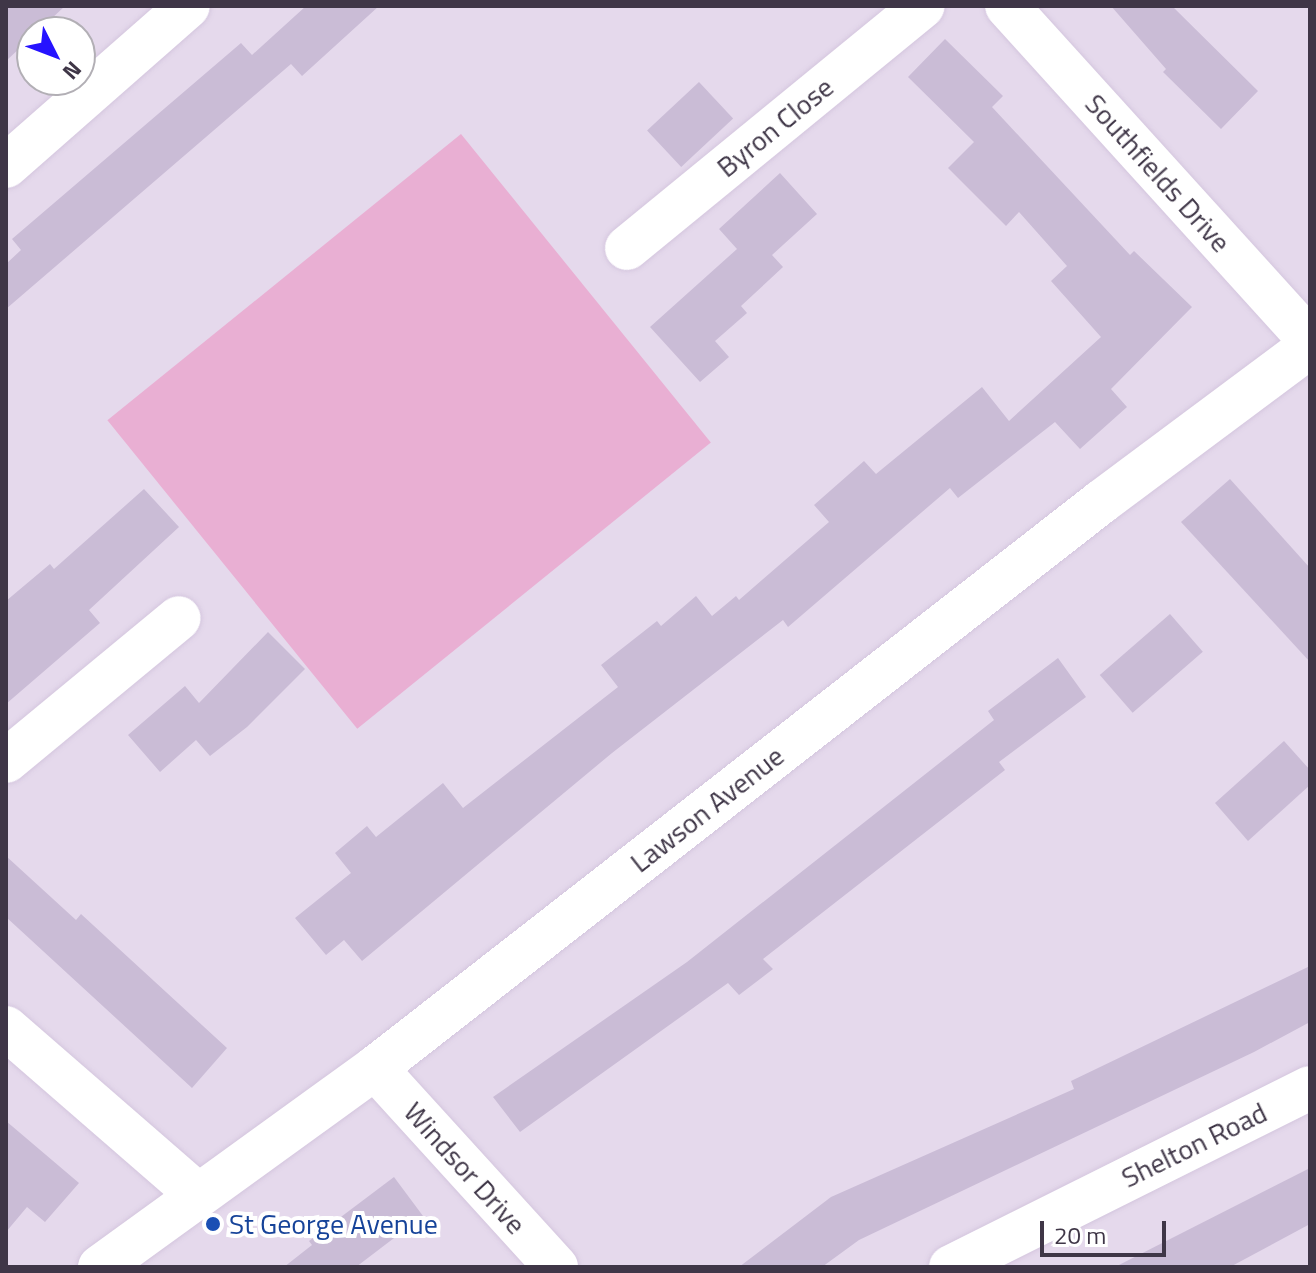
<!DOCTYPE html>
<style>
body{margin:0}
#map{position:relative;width:1316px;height:1273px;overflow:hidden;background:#efe7f4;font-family:"Titillium Web",sans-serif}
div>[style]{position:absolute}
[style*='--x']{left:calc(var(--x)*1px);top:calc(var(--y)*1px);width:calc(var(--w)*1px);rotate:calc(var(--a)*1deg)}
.residential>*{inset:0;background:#e5d9ec}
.green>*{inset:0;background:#e9afd3;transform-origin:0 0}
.building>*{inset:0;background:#cabcd6;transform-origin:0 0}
.roads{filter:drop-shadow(0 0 2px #d4c6de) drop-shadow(0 0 2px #d4c6de)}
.street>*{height:44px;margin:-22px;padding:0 22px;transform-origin:22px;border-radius:22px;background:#fff}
.dots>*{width:22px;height:22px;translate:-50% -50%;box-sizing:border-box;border:4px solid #fff;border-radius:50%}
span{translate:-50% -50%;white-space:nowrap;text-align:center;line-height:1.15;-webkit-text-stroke:8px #fff;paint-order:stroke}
.street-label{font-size:28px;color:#3f3647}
.transit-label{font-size:28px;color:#164399}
.left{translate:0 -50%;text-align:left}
.frame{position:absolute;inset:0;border:8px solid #3f3647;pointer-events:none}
.north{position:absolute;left:16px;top:16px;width:80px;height:80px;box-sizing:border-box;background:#fff;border:2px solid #b2afb5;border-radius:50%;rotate:132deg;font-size:22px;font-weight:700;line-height:32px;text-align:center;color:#3f3647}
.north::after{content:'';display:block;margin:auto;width:28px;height:36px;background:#2613ff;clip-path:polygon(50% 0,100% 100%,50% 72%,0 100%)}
.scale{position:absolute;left:1040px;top:1221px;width:126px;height:36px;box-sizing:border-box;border:4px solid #3f3647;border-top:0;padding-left:10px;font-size:24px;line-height:28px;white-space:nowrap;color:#3f3647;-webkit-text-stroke:6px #fff;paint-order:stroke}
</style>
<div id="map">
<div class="residential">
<i style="clip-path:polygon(evenodd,6px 6px,1310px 6px,1310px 1267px,6px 1267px,6px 6px,32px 32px,80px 32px,80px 80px,32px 80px,32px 32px)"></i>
</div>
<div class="green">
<i style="left:461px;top:134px;width:397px;height:455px;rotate:51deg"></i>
</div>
<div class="building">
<i style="clip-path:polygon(6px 6px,65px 6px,6px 61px)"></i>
<i style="clip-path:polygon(306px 6px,379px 6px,302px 76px,291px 64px,6px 309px,6px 264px,21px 250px,12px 239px,241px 43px,252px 55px)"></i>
<i style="clip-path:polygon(1111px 6px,1172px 6px,1258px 91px,1221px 129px,1163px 72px,1166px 69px)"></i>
<i style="clip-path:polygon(945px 39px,1003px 96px,992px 107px,1130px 255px,1134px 251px,1192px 307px,1111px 389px,1127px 407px,1080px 449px,1055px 422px,958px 498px,950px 488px,788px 627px,783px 620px,612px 753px,362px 961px,344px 940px,326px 955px,295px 918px,351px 873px,335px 853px,367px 826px,376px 837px,443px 783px,463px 808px,618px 687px,601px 665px,657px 621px,661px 626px,696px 596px,712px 616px,736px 596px,739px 600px,829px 522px,814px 505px,864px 461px,876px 474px,982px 387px,1009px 421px,1101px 337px,1051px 281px,1067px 266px,1019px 212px,1006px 226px,948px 168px,974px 142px,908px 77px)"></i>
<i style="left:699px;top:82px;width:50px;height:71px;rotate:47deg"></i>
<i style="clip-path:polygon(780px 173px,817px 214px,772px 255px,783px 267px,741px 306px,747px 313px,715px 341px,729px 357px,700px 382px,650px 327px,737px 249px,719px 229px)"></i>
<i style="clip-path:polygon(1230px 479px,1310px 568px,1310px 662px,1181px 522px)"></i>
<i style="clip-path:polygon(144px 489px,179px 527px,89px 610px,100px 623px,6px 704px,6px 601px,50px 564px,54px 569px)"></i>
<i style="left:1170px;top:614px;width:50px;height:93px;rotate:49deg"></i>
<i style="clip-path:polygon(268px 632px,305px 669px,247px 727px,210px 756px,196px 740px,160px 772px,128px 735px,185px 686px,199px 703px)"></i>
<i style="clip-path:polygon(1058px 658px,1086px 697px,999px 762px,1005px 770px,763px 959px,773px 969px,739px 995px,728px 983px,520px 1132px,493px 1097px,687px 962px,994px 720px,988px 711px)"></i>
<i style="clip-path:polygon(1284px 741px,1310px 770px,1310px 785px,1248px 841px,1215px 803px)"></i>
<i style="clip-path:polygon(6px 856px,76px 920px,81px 914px,227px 1048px,192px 1088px,6px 917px)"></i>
<i style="clip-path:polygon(1310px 966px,1310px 1022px,1254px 1052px,859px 1240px,822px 1267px,739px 1267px,831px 1197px,1074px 1089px,1071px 1081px)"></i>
<i style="clip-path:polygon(6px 1121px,79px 1183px,45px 1222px,27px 1207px,6px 1232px)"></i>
<i style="clip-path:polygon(1310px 1168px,1310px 1224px,1230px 1267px,1115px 1267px)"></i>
<i style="clip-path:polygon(394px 1177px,423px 1216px,356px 1267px,284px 1267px,312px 1245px,309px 1241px)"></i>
</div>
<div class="roads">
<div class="street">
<i style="--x:1007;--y:6;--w:451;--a:47.8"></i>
<i style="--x:6;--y:166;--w:242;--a:-41.3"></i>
<i style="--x:627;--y:248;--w:382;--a:-39.3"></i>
<i style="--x:6;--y:761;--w:224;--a:-39.6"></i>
<i style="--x:6;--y:1028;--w:252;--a:41"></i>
<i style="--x:375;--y:1068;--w:269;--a:47.7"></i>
<i style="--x:100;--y:1267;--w:339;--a:-35.9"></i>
<i style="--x:375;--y:1068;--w:921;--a:-37.94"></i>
<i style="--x:1101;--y:502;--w:261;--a:-36.7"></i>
<i style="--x:951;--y:1267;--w:401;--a:-26.5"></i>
</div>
</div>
<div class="dots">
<i style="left:213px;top:1224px;background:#1a4fb4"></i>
</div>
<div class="street-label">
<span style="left:775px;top:127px;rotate:-39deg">Byron Close</span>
<span style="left:1158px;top:173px;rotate:48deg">Southfields Drive</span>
<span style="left:707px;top:809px;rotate:-38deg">Lawson Avenue</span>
<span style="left:1194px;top:1145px;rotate:-26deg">Shelton Road</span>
<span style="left:465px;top:1168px;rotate:48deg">Windsor Drive</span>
</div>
<div class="transit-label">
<span class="left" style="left:229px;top:1224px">St George Avenue</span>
</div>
<div class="frame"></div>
<div class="north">N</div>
<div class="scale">20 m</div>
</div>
